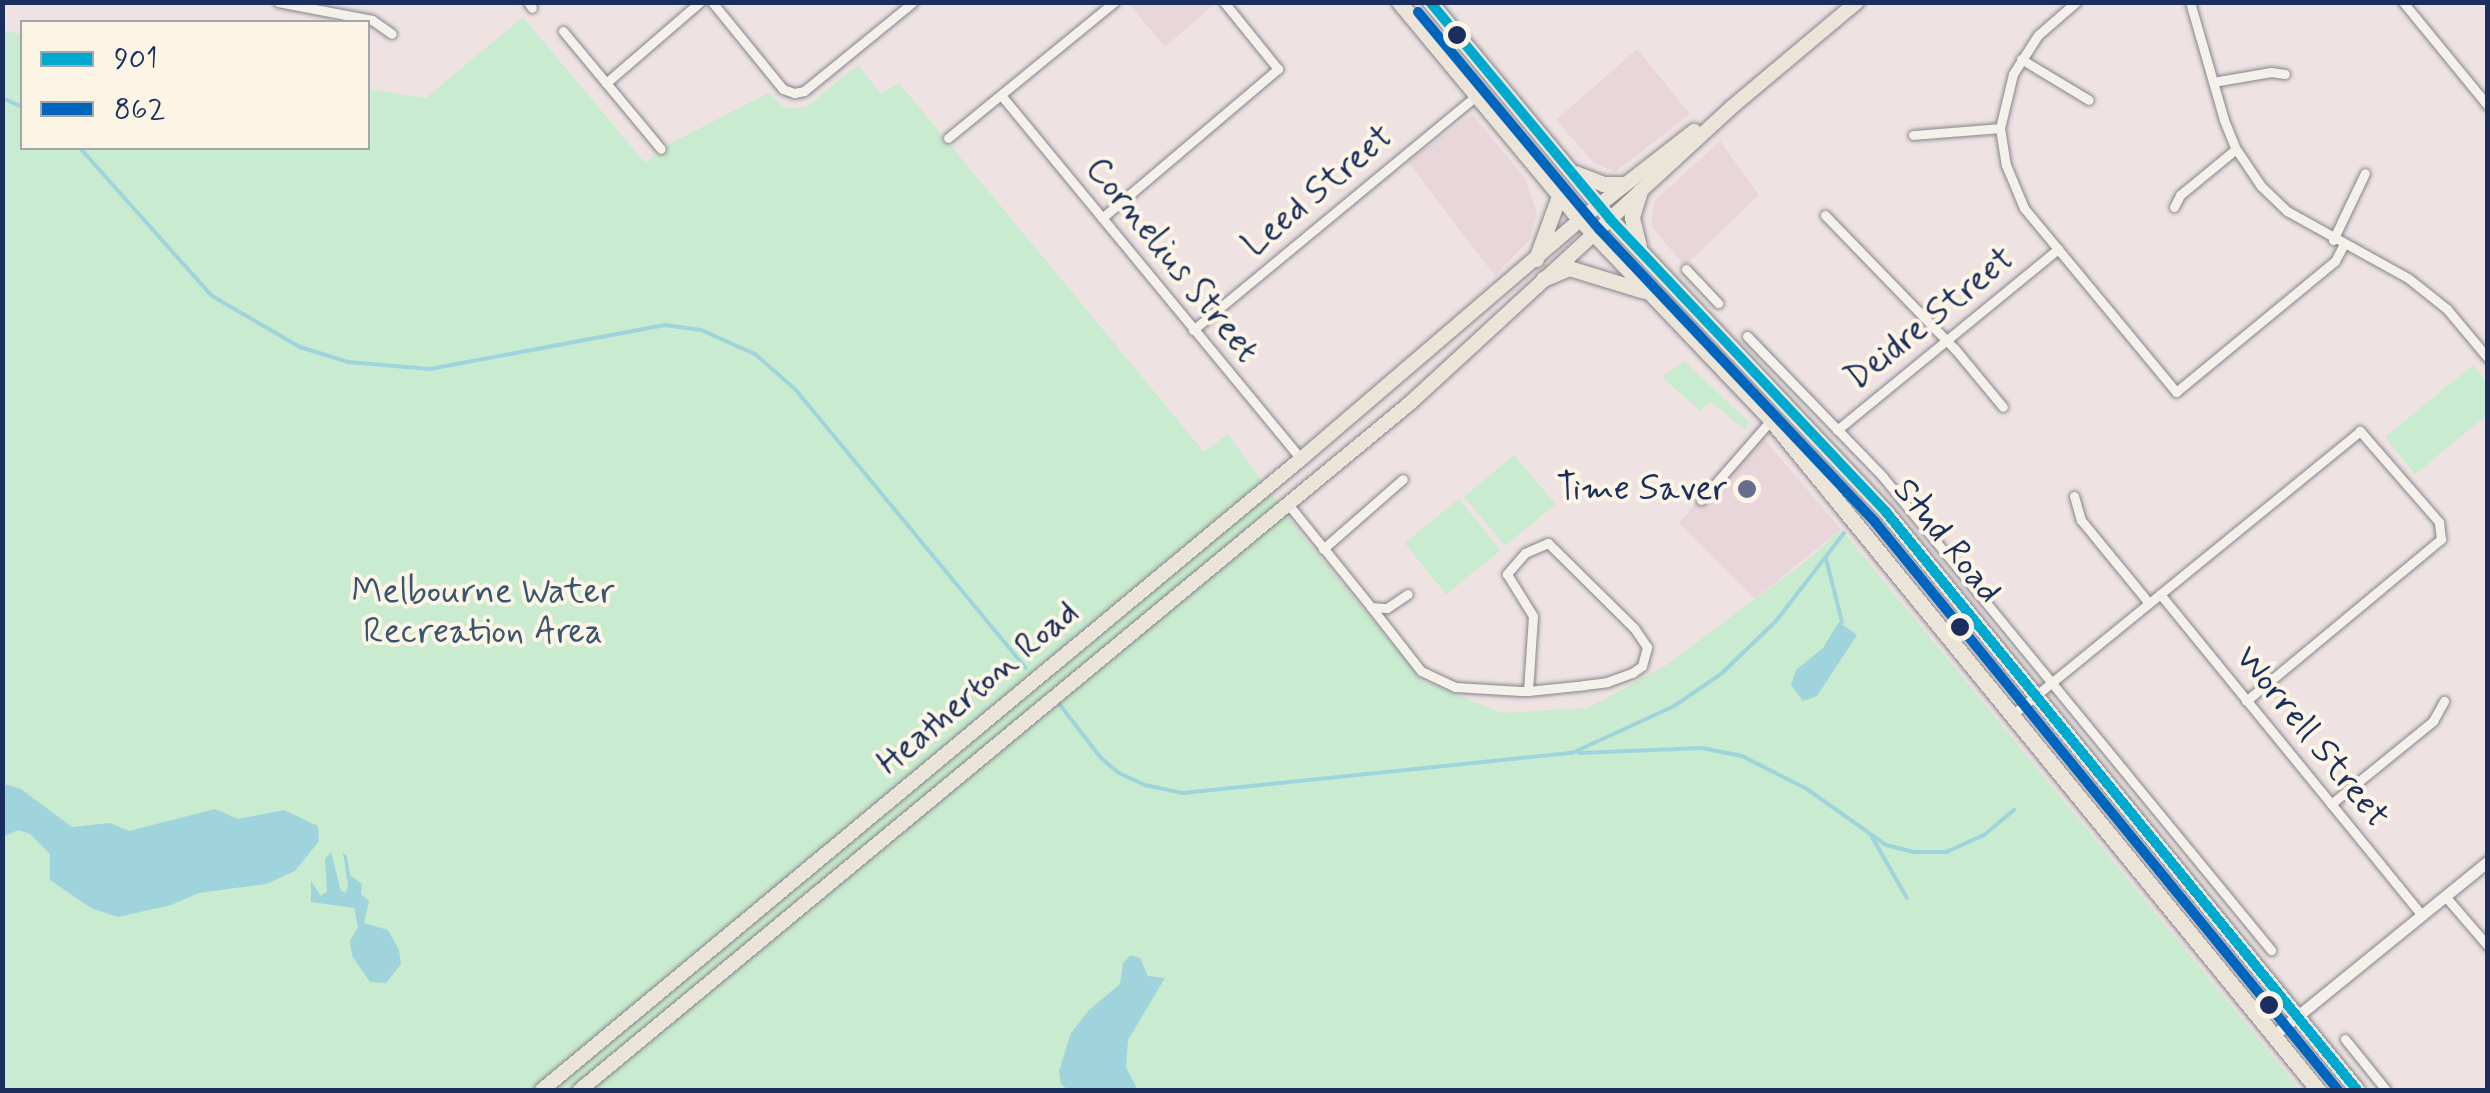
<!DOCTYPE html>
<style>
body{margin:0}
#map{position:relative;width:2490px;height:1093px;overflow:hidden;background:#eee3e2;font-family:Mynerve,sans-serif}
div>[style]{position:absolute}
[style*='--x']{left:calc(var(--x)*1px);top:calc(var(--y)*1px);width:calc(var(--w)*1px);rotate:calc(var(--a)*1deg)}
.built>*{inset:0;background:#e8d6da}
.green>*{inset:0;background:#c9ebcf;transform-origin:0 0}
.water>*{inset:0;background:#a0d4dc}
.stream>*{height:4px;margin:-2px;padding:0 2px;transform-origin:2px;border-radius:2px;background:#a0d4dc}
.roads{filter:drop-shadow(0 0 2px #86858d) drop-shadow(0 0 2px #86858d)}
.minor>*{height:9px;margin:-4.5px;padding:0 4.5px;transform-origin:4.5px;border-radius:4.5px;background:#f4f0ea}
.tertiary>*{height:11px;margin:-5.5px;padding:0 5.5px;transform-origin:5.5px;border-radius:5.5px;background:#f4f0ea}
.primary>*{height:14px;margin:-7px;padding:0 7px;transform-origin:7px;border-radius:7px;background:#ebe5d9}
.trunk>*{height:15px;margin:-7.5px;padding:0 7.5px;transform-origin:7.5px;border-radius:7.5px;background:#ebe5d9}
.bus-1>*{height:10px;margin:-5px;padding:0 5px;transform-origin:5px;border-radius:5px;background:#00a9ce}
.bus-2>*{height:10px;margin:-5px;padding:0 5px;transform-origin:5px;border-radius:5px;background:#0065bd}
.dots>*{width:28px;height:28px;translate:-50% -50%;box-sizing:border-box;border:5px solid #fcf5e5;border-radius:50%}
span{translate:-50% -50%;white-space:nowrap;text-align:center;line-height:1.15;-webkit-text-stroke:8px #fcf5e5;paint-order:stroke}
.street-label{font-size:35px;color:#1b2f5e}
.poi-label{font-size:35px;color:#1b2f5e}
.right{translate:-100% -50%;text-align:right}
.park-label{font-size:35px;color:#385671}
.frame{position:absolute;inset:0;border:5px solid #1b2f5e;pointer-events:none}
.legend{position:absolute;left:20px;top:20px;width:350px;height:130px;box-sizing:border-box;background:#fcf5e5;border:2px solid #a2a6af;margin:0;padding:12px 18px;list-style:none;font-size:30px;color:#1b2f5e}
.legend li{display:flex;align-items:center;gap:20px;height:50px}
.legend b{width:50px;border:2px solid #a2a6af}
</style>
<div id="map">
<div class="built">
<i style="clip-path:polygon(1217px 2px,1165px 47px,1128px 3px,1128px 2px)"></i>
<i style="clip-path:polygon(1637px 49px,1690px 114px,1615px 172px,1594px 163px,1556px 120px)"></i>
<i style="clip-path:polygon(1472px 114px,1525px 178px,1537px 214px,1530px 239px,1495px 276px,1408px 162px)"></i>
<i style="clip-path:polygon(1720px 141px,1759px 195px,1685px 266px,1651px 226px,1654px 201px)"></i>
<i style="clip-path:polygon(1757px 431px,1841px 529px,1755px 599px,1679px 523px)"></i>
</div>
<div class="green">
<i style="clip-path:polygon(523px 17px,645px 163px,671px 143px,769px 93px,786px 109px,806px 107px,858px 65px,881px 94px,899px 83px,1204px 452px,1228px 434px,1300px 533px,1423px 681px,1502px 713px,1588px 708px,1668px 664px,1810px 558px,1841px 529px,2300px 1090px,3px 1090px,2px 31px,22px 34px,22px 148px,368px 148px,368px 89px,426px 98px)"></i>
<i style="clip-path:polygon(1684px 361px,1749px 422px,1745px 430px,1711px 402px,1700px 411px,1662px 377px)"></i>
<i style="clip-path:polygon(2473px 365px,2487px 383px,2487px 415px,2415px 474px,2385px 437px)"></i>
<i style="left:1514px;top:455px;width:64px;height:65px;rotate:50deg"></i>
<i style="left:1459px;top:499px;width:66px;height:70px;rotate:51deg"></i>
</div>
<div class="water">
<i style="clip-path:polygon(1839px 622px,1857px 635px,1817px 696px,1803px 701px,1791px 685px,1796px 670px,1823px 648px)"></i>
<i style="clip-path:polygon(8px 785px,21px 789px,72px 827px,110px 823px,129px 831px,215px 809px,238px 819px,284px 810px,318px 826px,319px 841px,295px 871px,266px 884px,199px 893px,171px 905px,118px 917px,91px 908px,50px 880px,50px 854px,30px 834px,18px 830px,3px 837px,3px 786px)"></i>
<i style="clip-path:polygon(331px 852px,341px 891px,346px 893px,348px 885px,343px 853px,347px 856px,350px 875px,362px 884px,361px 894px,369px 901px,364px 923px,388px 930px,399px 950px,401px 964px,386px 983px,370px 982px,352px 956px,350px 941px,358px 927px,354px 908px,311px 902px,311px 881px,321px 896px,327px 891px,325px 859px)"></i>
<i style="clip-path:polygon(1131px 955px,1140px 958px,1148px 976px,1165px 978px,1128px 1040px,1126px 1067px,1138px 1090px,1068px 1090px,1061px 1084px,1059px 1071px,1071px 1033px,1089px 1010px,1120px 984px,1123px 963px)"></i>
</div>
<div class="stream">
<i style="--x:2;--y:98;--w:22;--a:24"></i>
<i style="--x:80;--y:148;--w:198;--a:48.3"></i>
<i style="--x:212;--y:296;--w:102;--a:30.1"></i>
<i style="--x:300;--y:347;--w:50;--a:17.4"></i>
<i style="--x:348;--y:362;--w:82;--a:4.9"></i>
<i style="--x:430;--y:369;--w:239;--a:-10.6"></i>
<i style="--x:665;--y:325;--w:36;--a:8"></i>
<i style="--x:701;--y:330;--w:59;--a:24"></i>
<i style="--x:755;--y:354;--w:53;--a:41.2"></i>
<i style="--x:795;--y:389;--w:362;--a:50.4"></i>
<i style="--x:1826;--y:559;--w:65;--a:75.7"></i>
<i style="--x:1060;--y:705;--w:67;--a:52.3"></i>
<i style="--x:1101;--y:758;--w:23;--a:40"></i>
<i style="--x:1119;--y:773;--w:29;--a:25"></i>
<i style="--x:1145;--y:785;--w:39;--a:12"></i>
<i style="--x:1183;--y:793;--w:391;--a:-5.9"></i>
<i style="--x:1572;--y:753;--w:112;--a:-24.7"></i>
<i style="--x:1674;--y:706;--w:57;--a:-34.2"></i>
<i style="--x:1721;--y:674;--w:76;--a:-43.9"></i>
<i style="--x:1776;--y:621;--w:111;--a:-52.3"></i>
<i style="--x:1579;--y:753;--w:123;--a:-2.3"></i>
<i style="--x:1702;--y:748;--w:41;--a:11.3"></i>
<i style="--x:1742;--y:756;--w:73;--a:26.9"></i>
<i style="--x:1807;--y:789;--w:97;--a:35.3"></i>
<i style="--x:1886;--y:845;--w:29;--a:14"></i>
<i style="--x:1914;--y:852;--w:32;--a:0"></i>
<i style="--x:1946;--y:852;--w:42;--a:-24.1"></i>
<i style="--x:1984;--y:835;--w:39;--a:-40"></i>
<i style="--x:1872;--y:837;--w:70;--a:60.2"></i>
</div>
<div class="roads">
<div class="minor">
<i style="--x:278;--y:2;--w:96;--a:10.8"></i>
<i style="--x:372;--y:20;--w:24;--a:35"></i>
<i style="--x:528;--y:2;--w:7;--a:56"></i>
<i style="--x:712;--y:2;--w:112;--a:50.8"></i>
<i style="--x:783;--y:89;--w:12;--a:20"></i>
<i style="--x:794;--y:93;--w:10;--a:-11"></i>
<i style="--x:804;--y:91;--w:141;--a:-39.2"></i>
<i style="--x:2076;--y:2;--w:50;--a:139"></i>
<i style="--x:2038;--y:35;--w:46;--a:122.7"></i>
<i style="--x:2013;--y:74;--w:56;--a:103.5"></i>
<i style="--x:2000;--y:128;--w:37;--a:81"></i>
<i style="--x:2006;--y:165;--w:47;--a:67.3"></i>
<i style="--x:2024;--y:208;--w:239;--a:50.4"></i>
<i style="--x:2176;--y:392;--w:206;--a:-39.5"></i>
<i style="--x:2335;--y:261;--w:19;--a:-62"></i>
<i style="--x:2190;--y:2;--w:123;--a:73.9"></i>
<i style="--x:2224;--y:120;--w:31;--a:68"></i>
<i style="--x:2236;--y:149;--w:45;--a:56"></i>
<i style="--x:2261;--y:186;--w:36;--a:44"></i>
<i style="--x:2287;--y:211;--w:138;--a:29"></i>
<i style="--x:2408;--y:278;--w:50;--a:38.5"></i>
<i style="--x:2447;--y:309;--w:64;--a:50.1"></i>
<i style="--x:2403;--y:2;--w:134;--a:50.7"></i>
<i style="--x:563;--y:31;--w:153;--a:50.3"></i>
<i style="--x:2021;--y:59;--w:79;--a:31.1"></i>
<i style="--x:2213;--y:82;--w:59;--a:-9.8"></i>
<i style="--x:2271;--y:72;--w:14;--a:8"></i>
<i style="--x:606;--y:83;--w:124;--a:-40.8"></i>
<i style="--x:1001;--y:95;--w:472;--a:50.5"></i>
<i style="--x:1913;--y:135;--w:87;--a:-4.6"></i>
<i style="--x:948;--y:138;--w:215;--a:-39.3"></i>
<i style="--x:2174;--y:207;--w:13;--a:-63"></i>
<i style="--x:2180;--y:195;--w:72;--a:-39.4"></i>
<i style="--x:1825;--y:215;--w:187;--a:45.9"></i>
<i style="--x:1955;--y:349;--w:75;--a:50.4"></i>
<i style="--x:1102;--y:218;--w:231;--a:-40.3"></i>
<i style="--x:1278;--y:69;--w:86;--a:-128.9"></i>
<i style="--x:2333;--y:240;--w:74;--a:-64.5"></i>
<i style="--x:1686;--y:269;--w:47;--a:46.7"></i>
<i style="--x:1193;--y:330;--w:369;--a:-39.6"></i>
<i style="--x:1747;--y:336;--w:196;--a:46"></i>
<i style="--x:1883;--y:477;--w:612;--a:50.64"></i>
<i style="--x:1837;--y:430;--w:286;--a:-39.3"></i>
<i style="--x:2074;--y:496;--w:25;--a:74"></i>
<i style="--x:2081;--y:520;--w:107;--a:50.7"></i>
<i style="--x:1701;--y:500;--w:106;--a:-48.8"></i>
<i style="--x:1288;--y:504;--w:132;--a:51.1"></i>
<i style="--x:1371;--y:607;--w:16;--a:4"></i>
<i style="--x:1387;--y:608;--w:25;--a:-34"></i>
<i style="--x:1323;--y:549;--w:106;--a:-41.2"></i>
<i style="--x:2160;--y:594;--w:413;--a:50.8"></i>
<i style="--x:1371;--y:607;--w:81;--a:52"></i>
<i style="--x:1421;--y:671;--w:38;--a:25"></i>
<i style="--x:1455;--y:687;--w:66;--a:3.5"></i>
<i style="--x:1521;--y:691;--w:7;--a:0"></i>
<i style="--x:1528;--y:691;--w:29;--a:-6"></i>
<i style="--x:1557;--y:688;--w:27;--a:-6"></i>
<i style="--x:1584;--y:685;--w:23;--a:-7"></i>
<i style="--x:1607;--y:682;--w:27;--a:-20"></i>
<i style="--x:1632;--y:673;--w:12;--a:-35"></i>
<i style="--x:1642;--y:666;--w:20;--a:-75"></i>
<i style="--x:1647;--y:647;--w:23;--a:-124"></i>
<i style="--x:1634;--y:628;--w:121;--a:-135.3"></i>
<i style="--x:1548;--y:543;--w:25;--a:157"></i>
<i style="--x:1525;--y:553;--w:28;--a:131"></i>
<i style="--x:1507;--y:574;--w:49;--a:58.2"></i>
<i style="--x:1533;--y:616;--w:75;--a:93.8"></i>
<i style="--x:2246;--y:701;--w:254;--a:-39.7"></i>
<i style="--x:2441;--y:539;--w:17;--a:-97"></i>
<i style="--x:2439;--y:522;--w:121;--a:-131"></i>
<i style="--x:2012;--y:715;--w:449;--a:-39.2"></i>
<i style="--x:2331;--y:804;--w:132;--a:-39.1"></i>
<i style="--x:2433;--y:721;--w:23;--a:-61"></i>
<i style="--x:2445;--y:896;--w:66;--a:49.3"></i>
<i style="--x:2345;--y:1039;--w:65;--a:51.2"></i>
</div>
<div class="tertiary">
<i style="--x:2273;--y:1036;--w:277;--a:-39.1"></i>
</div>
<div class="primary">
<i style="--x:542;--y:1090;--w:987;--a:-39.74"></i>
<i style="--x:1301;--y:459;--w:367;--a:-40.6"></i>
<i style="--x:1580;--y:220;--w:145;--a:-38"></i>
<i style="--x:580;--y:1090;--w:1076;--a:-39.61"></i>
<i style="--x:1409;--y:404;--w:440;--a:-42.6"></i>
<i style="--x:1733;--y:106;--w:162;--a:-40"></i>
</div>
<div class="trunk">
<i style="--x:1399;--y:2;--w:276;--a:50.3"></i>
<i style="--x:1575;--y:214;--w:284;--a:46.4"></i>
<i style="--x:1771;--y:420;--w:865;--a:50.77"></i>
<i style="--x:1430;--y:2;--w:282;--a:50.3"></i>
<i style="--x:1610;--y:219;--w:403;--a:46.7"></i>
<i style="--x:1886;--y:512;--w:746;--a:50.82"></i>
<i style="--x:1575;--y:173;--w:30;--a:21"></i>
<i style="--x:1603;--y:184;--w:21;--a:0"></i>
<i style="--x:1639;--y:246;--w:30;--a:-104"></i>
<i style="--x:1632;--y:217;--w:27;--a:-73"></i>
<i style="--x:1536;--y:259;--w:67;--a:-69.9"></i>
<i style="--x:1543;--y:279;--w:28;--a:-23"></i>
<i style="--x:1569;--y:268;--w:78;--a:17"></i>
</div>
</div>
<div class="bus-1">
<i style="--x:1430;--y:2;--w:282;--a:50.3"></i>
<i style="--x:1610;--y:219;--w:403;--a:46.7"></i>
<i style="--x:1886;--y:512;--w:746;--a:50.82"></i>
</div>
<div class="bus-2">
<i style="--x:1418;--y:12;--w:283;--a:50.2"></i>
<i style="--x:1599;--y:229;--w:403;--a:46.7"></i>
<i style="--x:1875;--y:522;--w:733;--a:50.82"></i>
</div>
<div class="dots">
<i style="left:1457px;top:35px;background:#1b2f5e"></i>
<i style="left:1747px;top:489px;background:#656e8c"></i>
<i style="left:1960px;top:627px;background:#1b2f5e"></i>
<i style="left:2269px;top:1005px;background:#1b2f5e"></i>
</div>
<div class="street-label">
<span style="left:1318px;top:191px;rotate:-40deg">Leed Street</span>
<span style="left:1172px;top:260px;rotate:51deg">Cornelius Street</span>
<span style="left:1930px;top:319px;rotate:-39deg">Deidre Street</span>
<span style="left:1947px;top:541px;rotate:51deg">Stud Road</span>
<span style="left:978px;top:688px;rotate:-40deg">Heatherton Road</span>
<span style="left:2312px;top:737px;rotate:51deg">Worrell Street</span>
</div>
<div class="poi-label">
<span class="right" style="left:1727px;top:489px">Time Saver</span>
</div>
<div class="park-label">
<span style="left:483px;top:612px">Melbourne Water<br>Recreation Area</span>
</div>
<div class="frame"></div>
<ul class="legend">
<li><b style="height:12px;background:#00a9ce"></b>901</li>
<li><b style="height:12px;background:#0065bd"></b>862</li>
</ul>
</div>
